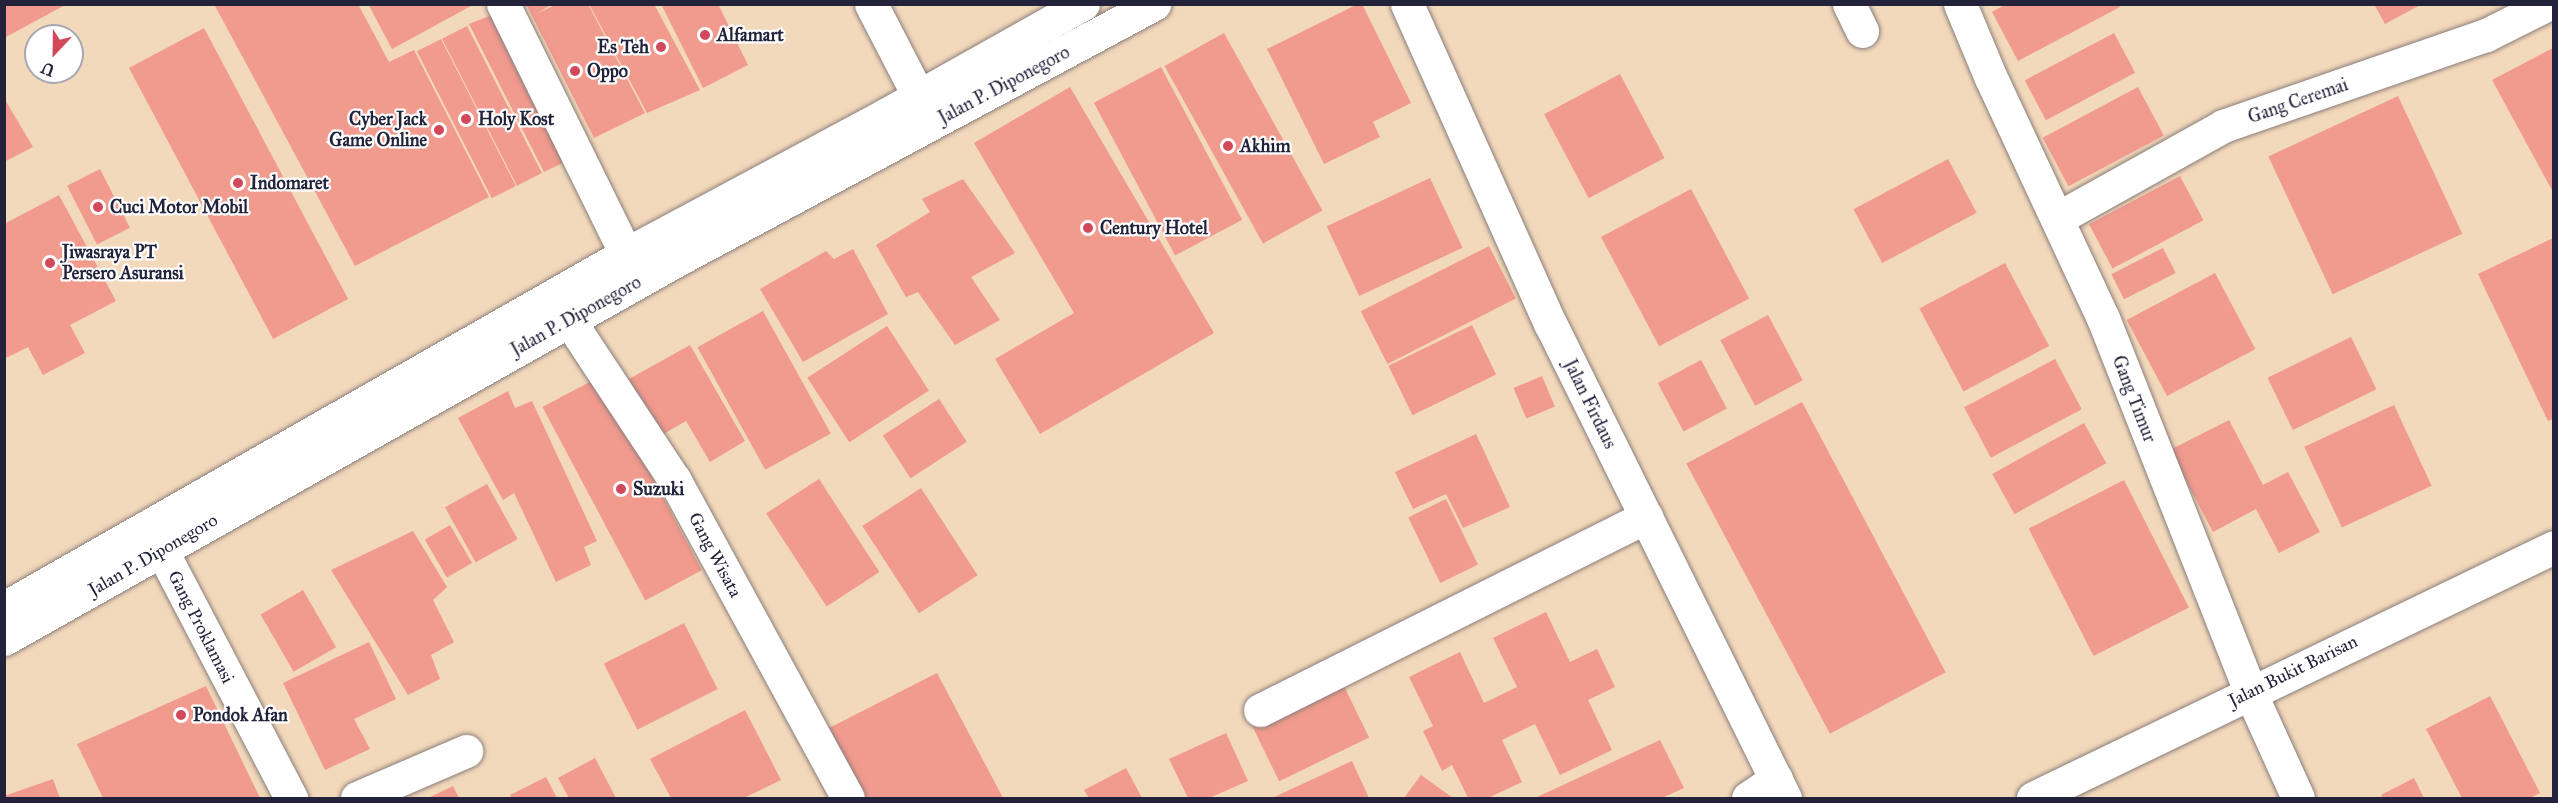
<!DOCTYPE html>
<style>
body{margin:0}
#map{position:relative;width:2558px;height:803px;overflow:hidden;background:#f3d9bb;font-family:"IM FELL Great Primer",serif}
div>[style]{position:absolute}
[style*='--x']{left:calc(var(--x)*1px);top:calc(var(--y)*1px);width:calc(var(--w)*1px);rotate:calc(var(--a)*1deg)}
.building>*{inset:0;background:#f19a8e;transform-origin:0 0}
.roads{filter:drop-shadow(0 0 2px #8a7e7b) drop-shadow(0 0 2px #8a7e7b)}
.minor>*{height:33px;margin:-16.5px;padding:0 16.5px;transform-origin:16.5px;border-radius:16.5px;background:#fff}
.major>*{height:33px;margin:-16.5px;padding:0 16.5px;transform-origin:16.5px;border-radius:16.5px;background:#fff}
.dots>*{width:16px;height:16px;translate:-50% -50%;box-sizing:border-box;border:3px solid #fff;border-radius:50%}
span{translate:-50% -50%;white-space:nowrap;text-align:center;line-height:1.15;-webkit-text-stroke:4.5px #fff;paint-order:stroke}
.poi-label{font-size:18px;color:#22223b;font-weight:700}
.left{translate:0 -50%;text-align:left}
.right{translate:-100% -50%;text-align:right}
.street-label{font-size:18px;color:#22223b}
.frame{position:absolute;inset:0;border:6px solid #22223b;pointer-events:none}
.north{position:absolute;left:24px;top:24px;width:60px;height:60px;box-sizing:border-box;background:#fff;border:2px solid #a7a7b1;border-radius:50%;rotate:202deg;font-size:16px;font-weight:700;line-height:24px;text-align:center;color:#22223b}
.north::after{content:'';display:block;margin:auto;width:21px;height:27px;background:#d1495b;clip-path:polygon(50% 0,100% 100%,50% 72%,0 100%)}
</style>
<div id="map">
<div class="building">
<i style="clip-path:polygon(4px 4px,67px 4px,4px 38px)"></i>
<i style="clip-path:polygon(214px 4px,358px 4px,389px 62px,414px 50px,489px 197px,355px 266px)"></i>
<i style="clip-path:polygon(368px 4px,470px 4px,471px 6px,392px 49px)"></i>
<i style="clip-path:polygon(526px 4px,552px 4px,538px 13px,555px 5px,588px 4px,645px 113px,594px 138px)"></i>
<i style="clip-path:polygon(589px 4px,654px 4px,700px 90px,647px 113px)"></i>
<i style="clip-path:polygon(661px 4px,718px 4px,748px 65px,703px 88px)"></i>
<i style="clip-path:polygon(1358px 4px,1362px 4px,1411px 103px,1373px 122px,1380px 137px,1324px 164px,1267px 49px)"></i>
<i style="clip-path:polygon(2006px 4px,2119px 4px,2120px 7px,2018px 61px,1992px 12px)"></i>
<i style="clip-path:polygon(2374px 4px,2422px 4px,2385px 24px)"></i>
<i style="clip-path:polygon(502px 11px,569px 160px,544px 172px,469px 24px)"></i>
<i style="left:467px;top:26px;width:165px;height:28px;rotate:63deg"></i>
<i style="left:204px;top:28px;width:307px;height:85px;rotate:62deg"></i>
<i style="left:1224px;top:33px;width:203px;height:68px;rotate:61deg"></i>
<i style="left:2114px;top:33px;width:45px;height:101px;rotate:62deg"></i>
<i style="left:441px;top:39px;width:165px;height:27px;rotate:63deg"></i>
<i style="clip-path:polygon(2553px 48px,2553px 192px,2492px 80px)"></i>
<i style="left:1161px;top:67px;width:173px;height:76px;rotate:62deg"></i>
<i style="left:1620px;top:74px;width:95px;height:86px;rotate:62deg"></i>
<i style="clip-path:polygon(1070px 87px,1214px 333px,1040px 434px,995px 359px,1074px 313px,974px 143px)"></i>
<i style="left:2138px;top:87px;width:55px;height:108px;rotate:62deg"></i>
<i style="left:2398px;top:96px;width:152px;height:143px;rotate:65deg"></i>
<i style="clip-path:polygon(4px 98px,33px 147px,4px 162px)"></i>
<i style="left:1948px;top:159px;width:61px;height:107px;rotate:62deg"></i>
<i style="left:100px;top:169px;width:66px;height:37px;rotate:63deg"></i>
<i style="left:2180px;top:176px;width:50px;height:103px;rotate:62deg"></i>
<i style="left:1430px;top:178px;width:77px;height:114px;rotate:65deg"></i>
<i style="clip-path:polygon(963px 179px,1015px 253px,971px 277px,1000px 320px,955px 345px,918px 292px,906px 297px,876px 245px,930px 212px,922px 199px)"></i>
<i style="left:1691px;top:189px;width:124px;height:102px;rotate:62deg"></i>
<i style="clip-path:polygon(59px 195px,116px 301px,70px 325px,85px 353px,43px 375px,28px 347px,4px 359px,4px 224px)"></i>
<i style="clip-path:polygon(2553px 238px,2553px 419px,2548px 421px,2478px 274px)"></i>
<i style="left:1489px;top:246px;width:59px;height:144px;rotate:63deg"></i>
<i style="left:2163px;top:248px;width:28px;height:58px;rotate:63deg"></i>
<i style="clip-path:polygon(853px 249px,888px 314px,803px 362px,760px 289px,826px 251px,834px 259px)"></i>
<i style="left:2005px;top:263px;width:94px;height:97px;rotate:62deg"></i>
<i style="left:2215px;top:273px;width:86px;height:100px;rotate:62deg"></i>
<i style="left:763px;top:311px;width:140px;height:75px;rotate:61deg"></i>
<i style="left:1768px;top:315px;width:74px;height:54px;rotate:62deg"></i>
<i style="left:1472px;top:325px;width:55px;height:93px;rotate:64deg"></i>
<i style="left:887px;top:326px;width:77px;height:95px;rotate:57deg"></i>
<i style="left:2351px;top:337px;width:58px;height:93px;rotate:64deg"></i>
<i style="clip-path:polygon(690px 345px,745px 441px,710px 462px,686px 421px,660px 436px,629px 379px)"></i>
<i style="left:2055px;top:359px;width:57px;height:103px;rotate:62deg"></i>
<i style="left:1701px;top:360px;width:55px;height:49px;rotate:62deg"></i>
<i style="left:1542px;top:376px;width:33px;height:31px;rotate:67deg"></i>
<i style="left:599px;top:377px;width:219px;height:64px;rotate:62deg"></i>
<i style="clip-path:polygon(508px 391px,515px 408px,532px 401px,597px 541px,584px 547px,591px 565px,556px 582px,514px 493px,503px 500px,458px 418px)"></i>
<i style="left:939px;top:399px;width:51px;height:67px;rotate:57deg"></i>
<i style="left:1802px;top:402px;width:306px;height:131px;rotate:62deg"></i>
<i style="left:2394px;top:405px;width:89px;height:99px;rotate:65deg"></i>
<i style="clip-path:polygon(2229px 420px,2263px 485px,2288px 472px,2320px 532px,2279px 553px,2256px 509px,2213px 532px,2170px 450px)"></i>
<i style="left:2084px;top:423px;width:46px;height:105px;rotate:61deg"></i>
<i style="clip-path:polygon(1476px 434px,1510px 507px,1463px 528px,1446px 494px,1413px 509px,1395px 472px)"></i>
<i style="left:819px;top:479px;width:111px;height:63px;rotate:57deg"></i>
<i style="left:2124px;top:480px;width:143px;height:107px;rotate:63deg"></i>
<i style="left:487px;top:484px;width:63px;height:48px;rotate:61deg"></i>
<i style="left:921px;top:488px;width:104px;height:70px;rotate:57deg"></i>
<i style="left:1446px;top:499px;width:73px;height:42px;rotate:64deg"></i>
<i style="left:450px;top:525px;width:44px;height:29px;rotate:60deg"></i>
<i style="clip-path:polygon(413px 531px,447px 587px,433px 600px,454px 642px,431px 655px,440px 679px,408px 695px,331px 570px)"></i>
<i style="left:303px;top:590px;width:66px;height:49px;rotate:60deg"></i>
<i style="clip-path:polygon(1546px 612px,1570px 662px,1597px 649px,1615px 687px,1588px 700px,1612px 750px,1560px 775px,1535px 724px,1502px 740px,1522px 782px,1488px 798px,1468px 798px,1452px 765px,1442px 771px,1423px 731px,1433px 726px,1409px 677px,1460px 652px,1484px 703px,1517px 687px,1493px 638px)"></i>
<i style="left:684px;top:623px;width:74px;height:90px;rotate:63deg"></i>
<i style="clip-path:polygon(369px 642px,396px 699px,354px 719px,370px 749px,325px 770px,283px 683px)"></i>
<i style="clip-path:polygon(937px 673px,1003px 798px,866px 798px,829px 728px)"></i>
<i style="left:1341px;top:680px;width:64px;height:100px;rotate:64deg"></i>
<i style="clip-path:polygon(206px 686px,260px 798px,103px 798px,77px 744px)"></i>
<i style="clip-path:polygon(2490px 696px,2540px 793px,2530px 798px,2462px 798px,2426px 729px)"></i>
<i style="clip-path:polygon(745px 710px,781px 780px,744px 798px,671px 798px,650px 759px)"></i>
<i style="clip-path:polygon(1226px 733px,1248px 781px,1209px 798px,1188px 798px,1169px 759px)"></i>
<i style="clip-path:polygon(1660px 740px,1684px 788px,1662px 798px,1535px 798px)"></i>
<i style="clip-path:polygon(595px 758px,616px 798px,569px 798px,558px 778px)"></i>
<i style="clip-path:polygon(1352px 761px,1369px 798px,1272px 798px)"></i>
<i style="clip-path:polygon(1126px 768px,1142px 798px,1089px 798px,1084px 790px)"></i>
<i style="clip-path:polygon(1421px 775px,1453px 798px,1404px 798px)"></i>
<i style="clip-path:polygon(546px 777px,557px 798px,512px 798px,510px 795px)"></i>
<i style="clip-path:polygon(2414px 778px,2424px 798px,2383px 798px,2381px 795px)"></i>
<i style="clip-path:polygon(53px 779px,60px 798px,4px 798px,4px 796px)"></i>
<i style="clip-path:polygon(453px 786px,459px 798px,428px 798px)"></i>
</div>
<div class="roads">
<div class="minor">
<i style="--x:503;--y:4;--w:279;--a:63.8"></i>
<i style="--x:871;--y:4;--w:105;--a:62.7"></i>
<i style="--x:1407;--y:4;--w:350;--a:65.9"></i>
<i style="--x:1550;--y:323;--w:530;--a:63.68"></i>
<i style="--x:1849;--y:4;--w:30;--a:64"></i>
<i style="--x:1960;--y:4;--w:80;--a:67.3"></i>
<i style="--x:1991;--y:78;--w:265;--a:65"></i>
<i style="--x:2103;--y:318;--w:402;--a:68.5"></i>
<i style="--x:2250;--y:692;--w:116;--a:65.6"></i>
<i style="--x:2058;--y:218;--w:189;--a:-29.1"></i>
<i style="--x:2223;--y:126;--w:278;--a:-19.1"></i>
<i style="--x:2486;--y:35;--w:69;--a:-26.6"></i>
<i style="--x:569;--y:320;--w:191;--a:56.6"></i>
<i style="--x:674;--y:479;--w:363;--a:61.4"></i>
<i style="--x:162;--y:551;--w:279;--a:62.4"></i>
<i style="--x:1260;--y:710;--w:432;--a:-26.6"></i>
<i style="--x:357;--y:798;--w:119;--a:-23.3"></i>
<i style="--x:1748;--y:798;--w:34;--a:-34"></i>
<i style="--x:2033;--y:798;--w:578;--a:-25.72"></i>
</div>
<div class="major">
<i style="--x:4;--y:608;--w:716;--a:-29.65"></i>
<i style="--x:626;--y:254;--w:294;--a:-28.2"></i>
<i style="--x:885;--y:115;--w:227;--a:-29.3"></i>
<i style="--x:4;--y:639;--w:770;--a:-29.39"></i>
<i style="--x:675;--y:261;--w:544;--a:-28.22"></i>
</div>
</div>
<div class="dots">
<i style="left:705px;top:35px;background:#d1495b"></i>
<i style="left:661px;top:47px;background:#d1495b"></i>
<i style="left:575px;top:71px;background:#d1495b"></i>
<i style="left:466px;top:119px;background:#d1495b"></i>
<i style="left:439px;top:130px;background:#d1495b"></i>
<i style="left:1228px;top:146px;background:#d1495b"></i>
<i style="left:238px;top:183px;background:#d1495b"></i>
<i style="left:98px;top:207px;background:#d1495b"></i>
<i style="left:1088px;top:228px;background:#d1495b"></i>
<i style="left:50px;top:263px;background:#d1495b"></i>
<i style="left:621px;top:489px;background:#d1495b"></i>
<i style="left:181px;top:715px;background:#d1495b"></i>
</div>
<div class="poi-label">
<span class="left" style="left:717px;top:35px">Alfamart</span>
<span class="right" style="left:649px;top:47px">Es Teh</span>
<span class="left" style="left:587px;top:71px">Oppo</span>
<span class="left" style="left:478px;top:119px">Holy Kost</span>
<span class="right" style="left:427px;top:130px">Cyber Jack<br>Game Online</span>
<span class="left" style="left:1240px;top:146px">Akhim</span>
<span class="left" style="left:250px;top:183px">Indomaret</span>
<span class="left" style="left:110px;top:207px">Cuci Motor Mobil</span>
<span class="left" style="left:1100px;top:228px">Century Hotel</span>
<span class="left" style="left:62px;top:263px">Jiwasraya PT<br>Persero Asuransi</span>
<span class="left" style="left:633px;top:489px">Suzuki</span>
<span class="left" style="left:193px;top:715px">Pondok Afan</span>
</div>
<div class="street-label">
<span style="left:1004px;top:85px;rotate:-28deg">Jalan P. Diponegoro</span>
<span style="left:2298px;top:101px;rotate:-19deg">Gang Ceremai</span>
<span style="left:576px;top:316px;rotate:-29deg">Jalan P. Diponegoro</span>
<span style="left:2134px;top:399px;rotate:69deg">Gang Timur</span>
<span style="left:1590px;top:404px;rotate:64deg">Jalan Firdaus</span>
<span style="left:153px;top:555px;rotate:-30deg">Jalan P. Diponegoro</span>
<span style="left:715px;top:555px;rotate:62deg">Gang Wisata</span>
<span style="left:201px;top:627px;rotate:63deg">Gang Proklamasi</span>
<span style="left:2293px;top:671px;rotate:-26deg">Jalan Bukit Barisan</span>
</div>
<div class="frame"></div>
<div class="north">U</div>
</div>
